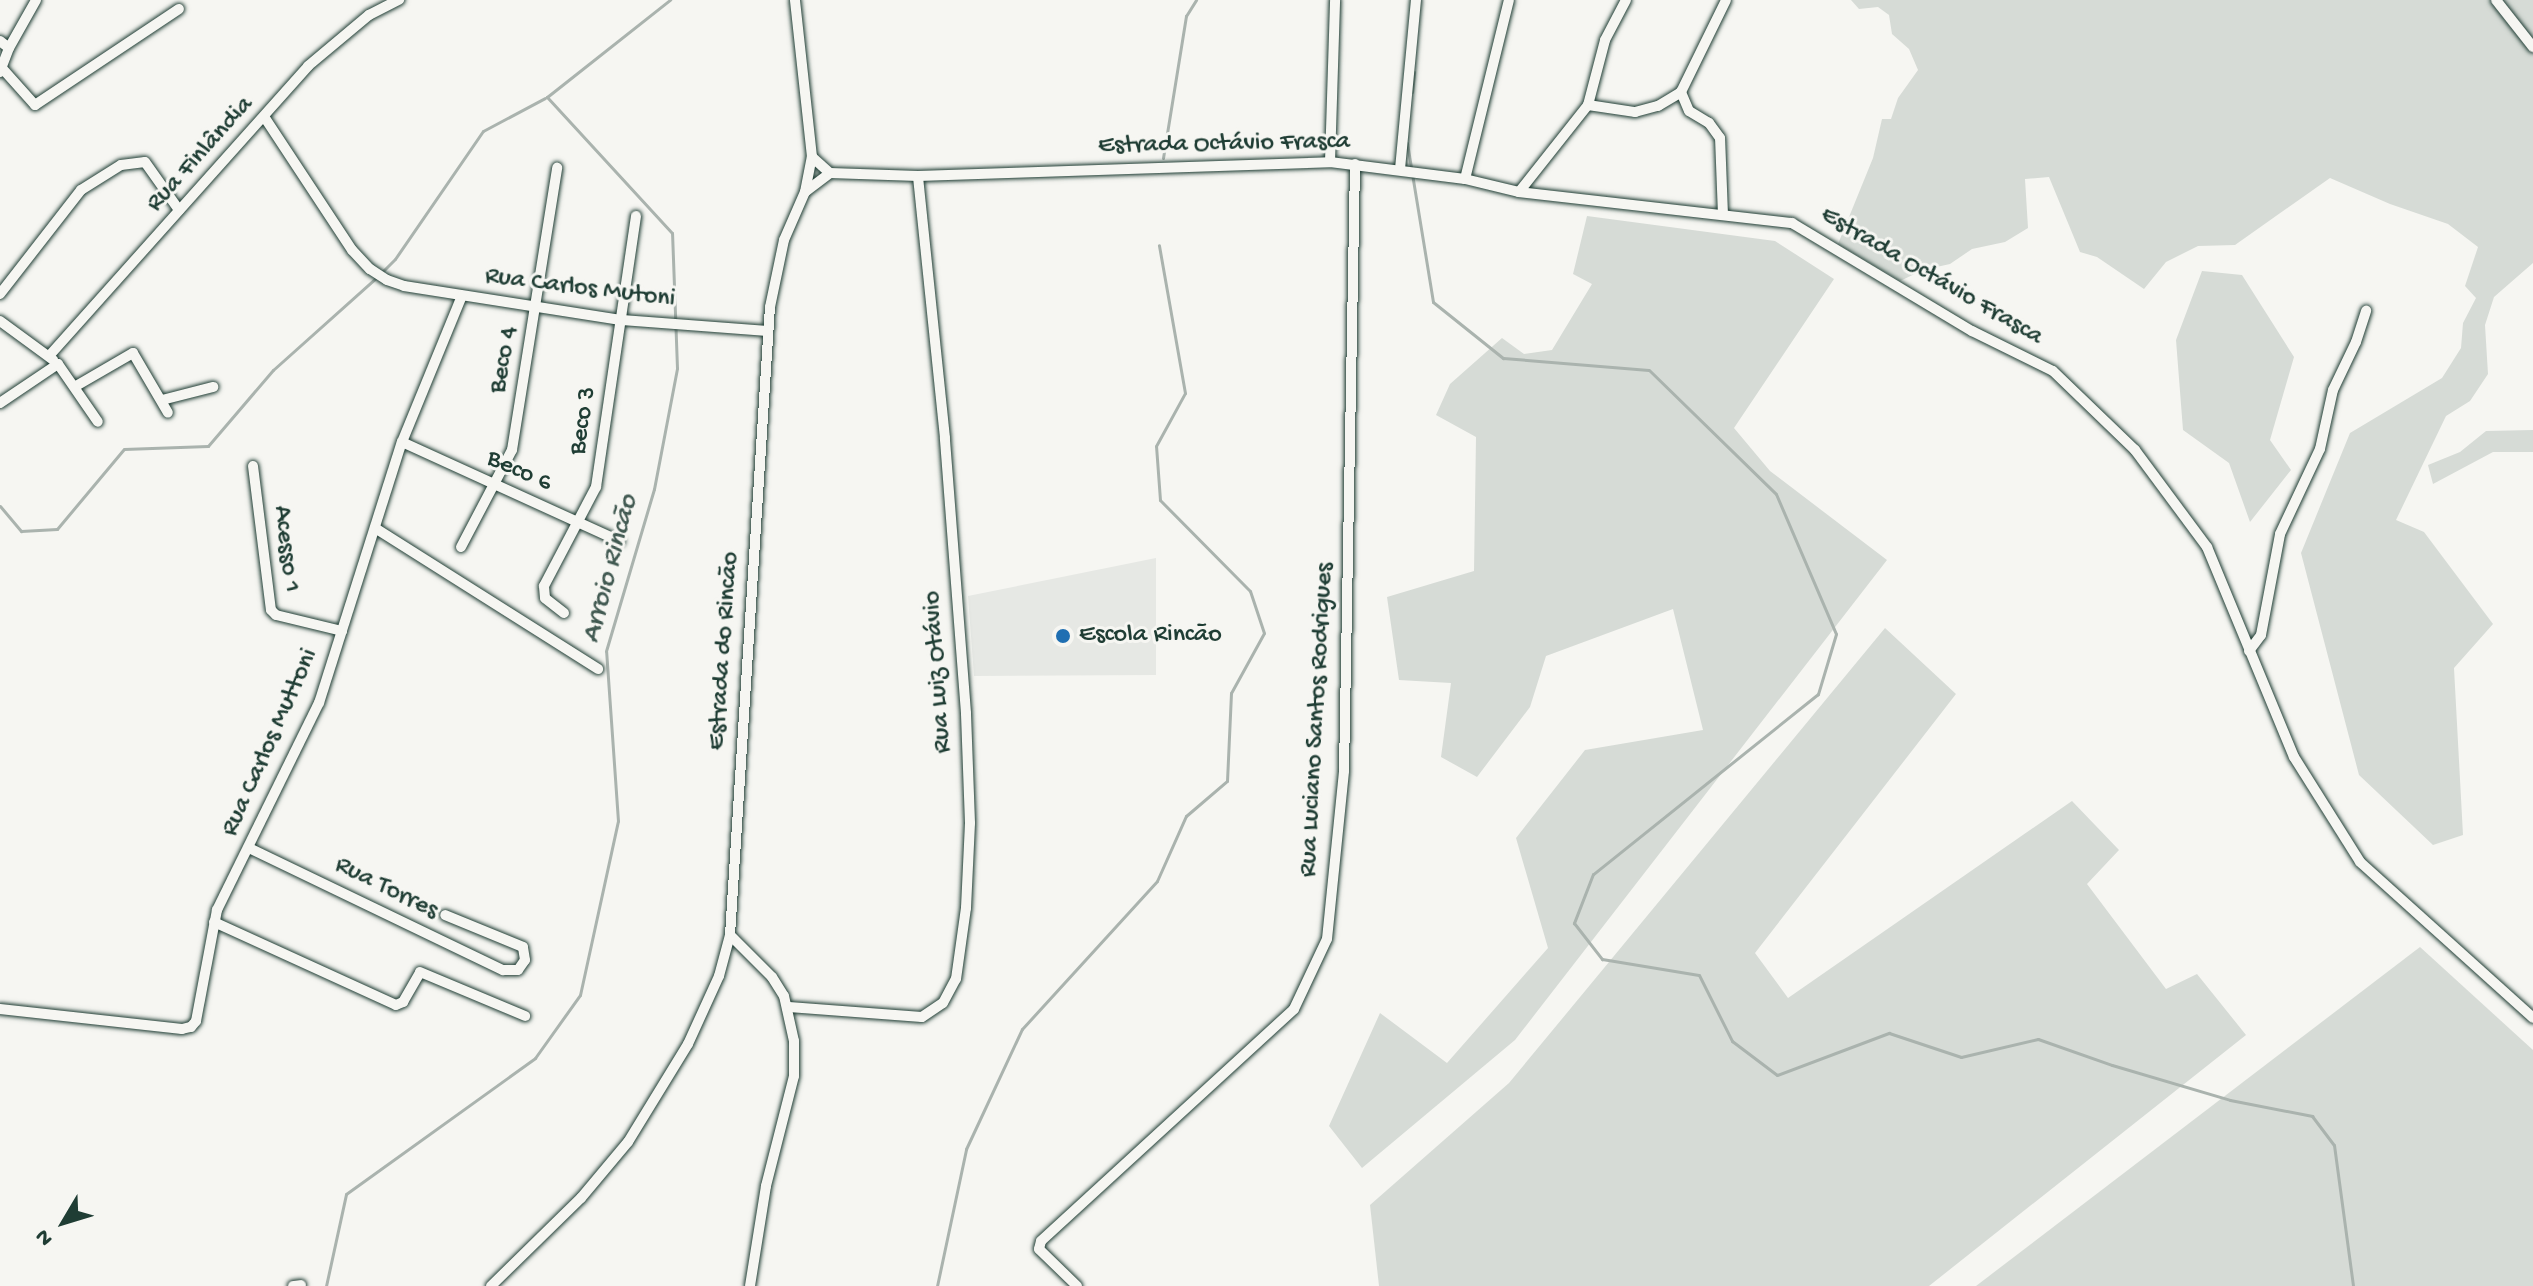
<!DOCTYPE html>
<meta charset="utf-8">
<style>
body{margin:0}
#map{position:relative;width:2533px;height:1286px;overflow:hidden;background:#f6f6f2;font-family:"Gochi Hand",sans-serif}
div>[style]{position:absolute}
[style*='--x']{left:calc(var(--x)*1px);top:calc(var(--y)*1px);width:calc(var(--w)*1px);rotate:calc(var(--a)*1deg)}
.built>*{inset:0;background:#e6e8e4}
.green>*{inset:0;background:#d6dbd6}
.stream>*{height:3px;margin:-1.5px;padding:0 1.5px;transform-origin:1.5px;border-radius:1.5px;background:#aab3ae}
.roads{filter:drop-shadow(0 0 2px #1f3d34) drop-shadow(0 0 2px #1f3d34)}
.minor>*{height:10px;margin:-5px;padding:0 5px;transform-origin:5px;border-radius:5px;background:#f6f6f2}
.dots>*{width:22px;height:22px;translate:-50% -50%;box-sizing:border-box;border:4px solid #f6f6f2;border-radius:50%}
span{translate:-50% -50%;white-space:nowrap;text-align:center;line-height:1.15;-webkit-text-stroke:6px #f6f6f2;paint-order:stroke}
.street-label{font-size:26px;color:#1f3d34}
.poi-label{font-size:26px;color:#1f3d34}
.left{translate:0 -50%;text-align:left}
.water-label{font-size:28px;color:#425a52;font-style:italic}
.north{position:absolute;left:24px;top:1182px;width:80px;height:80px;-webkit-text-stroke:6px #f6f6f2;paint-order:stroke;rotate:232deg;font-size:22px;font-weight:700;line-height:32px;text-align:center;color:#1f3d34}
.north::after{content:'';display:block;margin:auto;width:28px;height:36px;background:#1f3d34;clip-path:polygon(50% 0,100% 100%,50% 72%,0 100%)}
</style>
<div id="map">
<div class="built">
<i style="clip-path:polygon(1156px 558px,1156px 675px,974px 676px,968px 596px)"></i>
</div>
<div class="green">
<i style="clip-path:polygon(1851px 0,2533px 0,2533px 263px,2494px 297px,2485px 325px,2488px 374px,2470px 401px,2446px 416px,2396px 520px,2424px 532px,2493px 624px,2454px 668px,2463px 835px,2433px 845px,2359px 775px,2301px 553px,2350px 433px,2442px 378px,2461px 348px,2463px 323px,2476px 298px,2465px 286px,2478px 247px,2448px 224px,2390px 204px,2330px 178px,2235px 245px,2198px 246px,2166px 262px,2144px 289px,2097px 257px,2080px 252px,2049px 177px,2025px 179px,2028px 228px,2005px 242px,1972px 249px,1950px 264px,1923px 270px,1900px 281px,1838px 244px,1873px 158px,1882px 119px,1891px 119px,1898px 98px,1918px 70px,1909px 49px,1892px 34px,1889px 15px,1878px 7px,1859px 9px)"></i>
<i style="clip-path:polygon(1587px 216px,1775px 241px,1834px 279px,1734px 428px,1770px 471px,1887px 560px,1515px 1040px,1362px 1168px,1329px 1126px,1380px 1013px,1447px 1063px,1548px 948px,1516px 838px,1585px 750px,1703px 730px,1673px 609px,1546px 656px,1530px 707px,1477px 777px,1441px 757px,1451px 683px,1399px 680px,1387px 597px,1474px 571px,1476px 437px,1436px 415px,1450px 384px,1502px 338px,1524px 354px,1552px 350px,1592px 284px,1573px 274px)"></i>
<i style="clip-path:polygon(2202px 271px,2242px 275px,2294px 357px,2270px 440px,2291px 470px,2250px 522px,2229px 463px,2183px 430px,2176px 340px)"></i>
<i style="clip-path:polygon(2533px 430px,2533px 452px,2493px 452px,2433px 484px,2428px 465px,2460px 452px,2486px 431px)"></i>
<i style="clip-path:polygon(1885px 628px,1956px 694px,1755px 953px,1788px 998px,2072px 801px,2119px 850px,2087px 884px,2166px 989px,2197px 974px,2246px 1035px,1929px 1286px,1379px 1286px,1370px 1205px,1509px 1083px)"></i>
<i style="clip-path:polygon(2420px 947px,2533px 1050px,2533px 1286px,1976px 1286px)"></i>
</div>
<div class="stream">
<i style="--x:1412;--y:92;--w:20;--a:-84"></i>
<i style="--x:1407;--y:143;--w:161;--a:80.7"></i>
<i style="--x:1433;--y:302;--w:90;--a:38.7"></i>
<i style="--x:1503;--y:358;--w:146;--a:4.7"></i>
<i style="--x:1649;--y:370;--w:177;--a:44.3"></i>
<i style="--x:1776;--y:494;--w:152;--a:66.8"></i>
<i style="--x:1836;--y:634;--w:63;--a:106.7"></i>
<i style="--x:1818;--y:694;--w:288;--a:141.3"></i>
<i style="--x:1593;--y:874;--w:53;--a:111.2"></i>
<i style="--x:1574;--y:923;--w:46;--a:52.1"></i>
<i style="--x:1602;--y:959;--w:98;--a:9.4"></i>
<i style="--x:1699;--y:975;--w:74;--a:63.4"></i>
<i style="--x:1732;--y:1041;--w:56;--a:37.1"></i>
<i style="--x:1777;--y:1075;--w:120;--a:-20.6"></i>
<i style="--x:1889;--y:1033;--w:76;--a:18.4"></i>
<i style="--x:1961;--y:1057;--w:79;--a:-13.2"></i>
<i style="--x:2038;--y:1039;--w:78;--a:19.4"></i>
<i style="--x:2112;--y:1065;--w:123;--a:16.5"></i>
<i style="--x:2230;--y:1100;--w:84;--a:11"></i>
<i style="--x:2312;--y:1116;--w:36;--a:53"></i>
<i style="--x:2334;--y:1145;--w:142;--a:82.3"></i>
<i style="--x:1163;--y:158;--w:144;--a:-80.8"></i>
<i style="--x:1186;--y:16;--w:19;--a:-58"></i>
<i style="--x:382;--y:272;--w:18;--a:-45"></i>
<i style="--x:395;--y:259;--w:155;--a:-55.5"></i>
<i style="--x:483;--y:131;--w:70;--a:-28"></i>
<i style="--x:0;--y:506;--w:33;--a:50"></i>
<i style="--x:21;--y:531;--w:36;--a:-3"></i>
<i style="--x:57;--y:529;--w:104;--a:-50.1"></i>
<i style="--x:124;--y:449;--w:84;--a:-2"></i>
<i style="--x:208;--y:446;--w:100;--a:-49.5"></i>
<i style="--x:273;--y:370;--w:140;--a:-41.8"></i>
<i style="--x:326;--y:1286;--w:94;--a:-77.7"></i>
<i style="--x:346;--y:1194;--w:233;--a:-35.7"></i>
<i style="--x:535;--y:1058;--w:77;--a:-54.5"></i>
<i style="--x:580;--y:995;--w:178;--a:-77.7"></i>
<i style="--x:618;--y:821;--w:170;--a:-94"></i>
<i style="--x:606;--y:651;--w:169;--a:-73.5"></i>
<i style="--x:654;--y:489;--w:123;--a:-79.2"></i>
<i style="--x:677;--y:368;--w:135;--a:-92.1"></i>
<i style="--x:672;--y:233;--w:185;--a:-132.6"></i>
<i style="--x:547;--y:97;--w:157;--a:-38.3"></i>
<i style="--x:937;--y:1286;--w:140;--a:-78"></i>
<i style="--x:966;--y:1149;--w:132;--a:-65"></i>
<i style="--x:1022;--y:1029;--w:200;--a:-47.6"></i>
<i style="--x:1157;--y:881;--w:71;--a:-66"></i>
<i style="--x:1186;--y:816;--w:54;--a:-40.5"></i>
<i style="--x:1227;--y:781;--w:88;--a:-87.4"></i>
<i style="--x:1231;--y:693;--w:68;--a:-61.2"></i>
<i style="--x:1264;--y:633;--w:44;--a:-108.4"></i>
<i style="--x:1250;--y:591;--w:128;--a:-134.7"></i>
<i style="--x:1160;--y:500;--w:54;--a:-94.2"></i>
<i style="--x:1156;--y:446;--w:60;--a:-61.3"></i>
<i style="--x:1185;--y:393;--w:150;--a:-100"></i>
</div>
<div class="roads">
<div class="minor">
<i style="--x:2496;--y:0;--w:60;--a:51.8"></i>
<i style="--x:0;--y:41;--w:11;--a:38"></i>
<i style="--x:9;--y:48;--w:26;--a:111"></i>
<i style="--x:9;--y:48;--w:55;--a:-60.6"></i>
<i style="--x:1;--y:67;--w:51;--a:48.2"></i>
<i style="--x:35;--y:105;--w:173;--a:-33.7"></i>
<i style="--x:1588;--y:105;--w:48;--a:8.5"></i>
<i style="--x:1635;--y:112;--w:24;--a:-15"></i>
<i style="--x:1658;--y:106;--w:27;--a:-31"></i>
<i style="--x:265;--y:118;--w:158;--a:56.6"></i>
<i style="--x:352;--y:250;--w:26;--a:47"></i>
<i style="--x:370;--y:269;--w:20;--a:33"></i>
<i style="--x:387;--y:280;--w:18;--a:19"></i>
<i style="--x:404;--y:286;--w:221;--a:8.9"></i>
<i style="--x:622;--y:320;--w:146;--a:4.3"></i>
<i style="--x:812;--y:157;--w:24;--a:42"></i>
<i style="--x:830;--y:173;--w:88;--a:2"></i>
<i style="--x:918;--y:176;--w:412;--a:-1.9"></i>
<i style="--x:1330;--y:162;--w:136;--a:7.2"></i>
<i style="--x:1465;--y:179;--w:56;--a:13.5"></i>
<i style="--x:1519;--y:192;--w:275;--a:6.5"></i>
<i style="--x:1792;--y:223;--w:210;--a:31"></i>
<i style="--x:1972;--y:331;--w:90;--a:26.3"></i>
<i style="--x:2053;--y:371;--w:114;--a:43.9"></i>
<i style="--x:2135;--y:450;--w:121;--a:53.4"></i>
<i style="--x:2207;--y:547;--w:227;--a:67.5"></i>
<i style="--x:2294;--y:757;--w:124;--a:57.8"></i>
<i style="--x:2360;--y:862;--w:233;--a:42"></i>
<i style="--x:1330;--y:162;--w:162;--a:-88.2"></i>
<i style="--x:1400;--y:169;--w:170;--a:-84.6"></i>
<i style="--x:1465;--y:179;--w:184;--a:-76.2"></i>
<i style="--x:805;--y:192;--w:31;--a:-37"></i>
<i style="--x:1519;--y:192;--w:111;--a:-51.6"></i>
<i style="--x:1588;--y:105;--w:67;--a:-75.3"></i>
<i style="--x:1605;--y:40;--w:45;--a:-62.3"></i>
<i style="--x:1723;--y:215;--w:77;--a:-92.2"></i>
<i style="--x:1720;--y:138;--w:19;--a:-126"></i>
<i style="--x:1709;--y:123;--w:23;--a:-149"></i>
<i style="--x:1689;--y:111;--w:21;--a:-113"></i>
<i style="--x:1681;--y:92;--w:102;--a:-63.9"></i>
<i style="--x:0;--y:294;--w:132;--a:-52.1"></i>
<i style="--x:81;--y:190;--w:47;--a:-32"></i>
<i style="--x:121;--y:165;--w:24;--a:-7"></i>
<i style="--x:145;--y:162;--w:59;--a:54.7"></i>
<i style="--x:0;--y:321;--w:66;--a:36.3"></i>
<i style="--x:49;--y:356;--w:389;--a:-48.2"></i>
<i style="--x:308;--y:66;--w:80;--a:-39.9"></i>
<i style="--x:369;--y:15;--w:34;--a:-27"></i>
<i style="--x:76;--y:386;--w:66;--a:-30.1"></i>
<i style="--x:133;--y:353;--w:69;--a:59.7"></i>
<i style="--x:162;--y:400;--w:53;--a:-14.3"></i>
<i style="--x:0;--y:403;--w:70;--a:-33.9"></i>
<i style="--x:58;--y:364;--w:70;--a:55.4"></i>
<i style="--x:402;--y:442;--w:239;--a:24.5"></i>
<i style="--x:253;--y:466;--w:145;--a:82.9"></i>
<i style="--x:271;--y:610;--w:7;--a:45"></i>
<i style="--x:276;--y:615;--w:68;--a:13.6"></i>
<i style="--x:375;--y:528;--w:264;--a:32.3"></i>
<i style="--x:461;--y:547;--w:110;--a:-62.3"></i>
<i style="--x:512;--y:450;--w:286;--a:-80.9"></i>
<i style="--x:564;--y:613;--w:24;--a:-142"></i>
<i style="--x:545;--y:598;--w:12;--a:-95"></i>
<i style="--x:544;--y:586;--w:112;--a:-62.3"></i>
<i style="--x:596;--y:487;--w:274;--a:-81.6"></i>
<i style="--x:2249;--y:651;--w:20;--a:-53"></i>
<i style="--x:2261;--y:635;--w:103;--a:-79.3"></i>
<i style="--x:2280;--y:534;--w:94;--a:-64.8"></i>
<i style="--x:2320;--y:449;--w:60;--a:-77.6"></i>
<i style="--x:2333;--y:390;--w:53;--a:-64.4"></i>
<i style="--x:2356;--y:342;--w:33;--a:-72"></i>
<i style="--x:249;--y:848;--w:282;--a:25.7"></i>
<i style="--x:503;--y:970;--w:15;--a:0"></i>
<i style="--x:518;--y:970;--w:12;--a:-55"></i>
<i style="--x:525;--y:960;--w:13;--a:-99"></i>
<i style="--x:523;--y:947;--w:84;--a:-157.7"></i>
<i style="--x:214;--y:922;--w:200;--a:24.5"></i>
<i style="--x:396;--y:1005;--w:8;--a:-23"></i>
<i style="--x:403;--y:1002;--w:34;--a:-60"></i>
<i style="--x:420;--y:972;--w:114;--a:22.7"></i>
<i style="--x:730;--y:935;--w:59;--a:45"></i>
<i style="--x:772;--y:977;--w:22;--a:58"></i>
<i style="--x:784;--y:996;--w:46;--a:77.5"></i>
<i style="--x:794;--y:1041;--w:35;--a:90"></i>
<i style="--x:794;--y:1076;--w:114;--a:104.3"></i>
<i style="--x:766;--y:1186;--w:101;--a:99.1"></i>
<i style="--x:789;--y:1007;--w:133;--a:4.3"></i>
<i style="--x:922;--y:1017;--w:25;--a:-34"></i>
<i style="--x:943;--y:1003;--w:27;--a:-62"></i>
<i style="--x:956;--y:979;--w:72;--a:-82"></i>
<i style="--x:966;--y:908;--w:85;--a:-87.3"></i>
<i style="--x:970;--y:823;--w:110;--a:-92.1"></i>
<i style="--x:966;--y:713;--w:276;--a:-94.4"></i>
<i style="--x:945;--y:438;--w:263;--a:-95.9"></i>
<i style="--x:0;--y:1009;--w:183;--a:6.3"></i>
<i style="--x:182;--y:1029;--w:9;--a:-13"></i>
<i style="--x:191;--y:1027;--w:8;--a:-50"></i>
<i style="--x:196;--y:1021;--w:113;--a:-79.3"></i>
<i style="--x:217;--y:910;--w:231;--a:-63.8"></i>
<i style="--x:319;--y:703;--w:274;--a:-72.4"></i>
<i style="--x:402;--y:442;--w:158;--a:-67.7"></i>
<i style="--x:293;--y:1286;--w:8;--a:-7"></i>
<i style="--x:491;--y:1286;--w:126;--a:-44.4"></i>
<i style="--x:581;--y:1198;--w:73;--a:-50"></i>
<i style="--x:628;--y:1142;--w:115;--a:-58.5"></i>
<i style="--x:688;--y:1044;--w:75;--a:-65.5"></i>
<i style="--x:719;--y:976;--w:42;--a:-75"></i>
<i style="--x:730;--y:935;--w:629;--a:-86.36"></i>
<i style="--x:770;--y:307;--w:68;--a:-78.2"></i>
<i style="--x:784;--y:240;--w:52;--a:-66.4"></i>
<i style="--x:805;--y:192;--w:36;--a:-79"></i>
<i style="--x:812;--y:157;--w:158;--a:-96.2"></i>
<i style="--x:1077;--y:1286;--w:53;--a:-135.8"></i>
<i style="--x:1039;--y:1249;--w:8;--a:-76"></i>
<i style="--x:1041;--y:1241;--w:343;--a:-42.5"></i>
<i style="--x:1294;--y:1009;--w:77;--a:-64.8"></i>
<i style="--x:1327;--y:939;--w:169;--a:-84.2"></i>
<i style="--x:1344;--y:771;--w:607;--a:-88.96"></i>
</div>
</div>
<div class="dots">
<i style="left:1063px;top:636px;background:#1f6fb2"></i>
</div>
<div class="street-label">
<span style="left:1224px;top:145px;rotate:-1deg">Estrada Octávio Frasca</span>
<span style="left:201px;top:155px;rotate:-48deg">Rua Finlândia</span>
<span style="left:1931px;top:277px;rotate:30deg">Estrada Octávio Frasca</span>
<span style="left:580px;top:289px;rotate:7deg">Rua Carlos Mutoni</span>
<span style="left:505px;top:360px;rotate:-80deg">Beco 4</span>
<span style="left:584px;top:421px;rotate:-81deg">Beco 3</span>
<span style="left:519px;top:472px;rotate:24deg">Beco 6</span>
<span style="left:285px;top:549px;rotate:83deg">Acesso 1</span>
<span style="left:725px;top:651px;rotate:-86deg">Estrada do Rincão</span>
<span style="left:939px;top:672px;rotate:-94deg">Rua Luiz Otávio</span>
<span style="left:1318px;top:720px;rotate:-87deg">Rua Luciano Santos Rodrigues</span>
<span style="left:271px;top:743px;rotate:-66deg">Rua Carlos Muttoni</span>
<span style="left:386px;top:889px;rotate:26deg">Rua Torres</span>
</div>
<div class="poi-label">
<span class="left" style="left:1079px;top:636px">Escola Rincão</span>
</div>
<div class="water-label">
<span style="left:611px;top:569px;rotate:-75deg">Arroio Rincão</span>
</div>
<div class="north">N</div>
</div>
